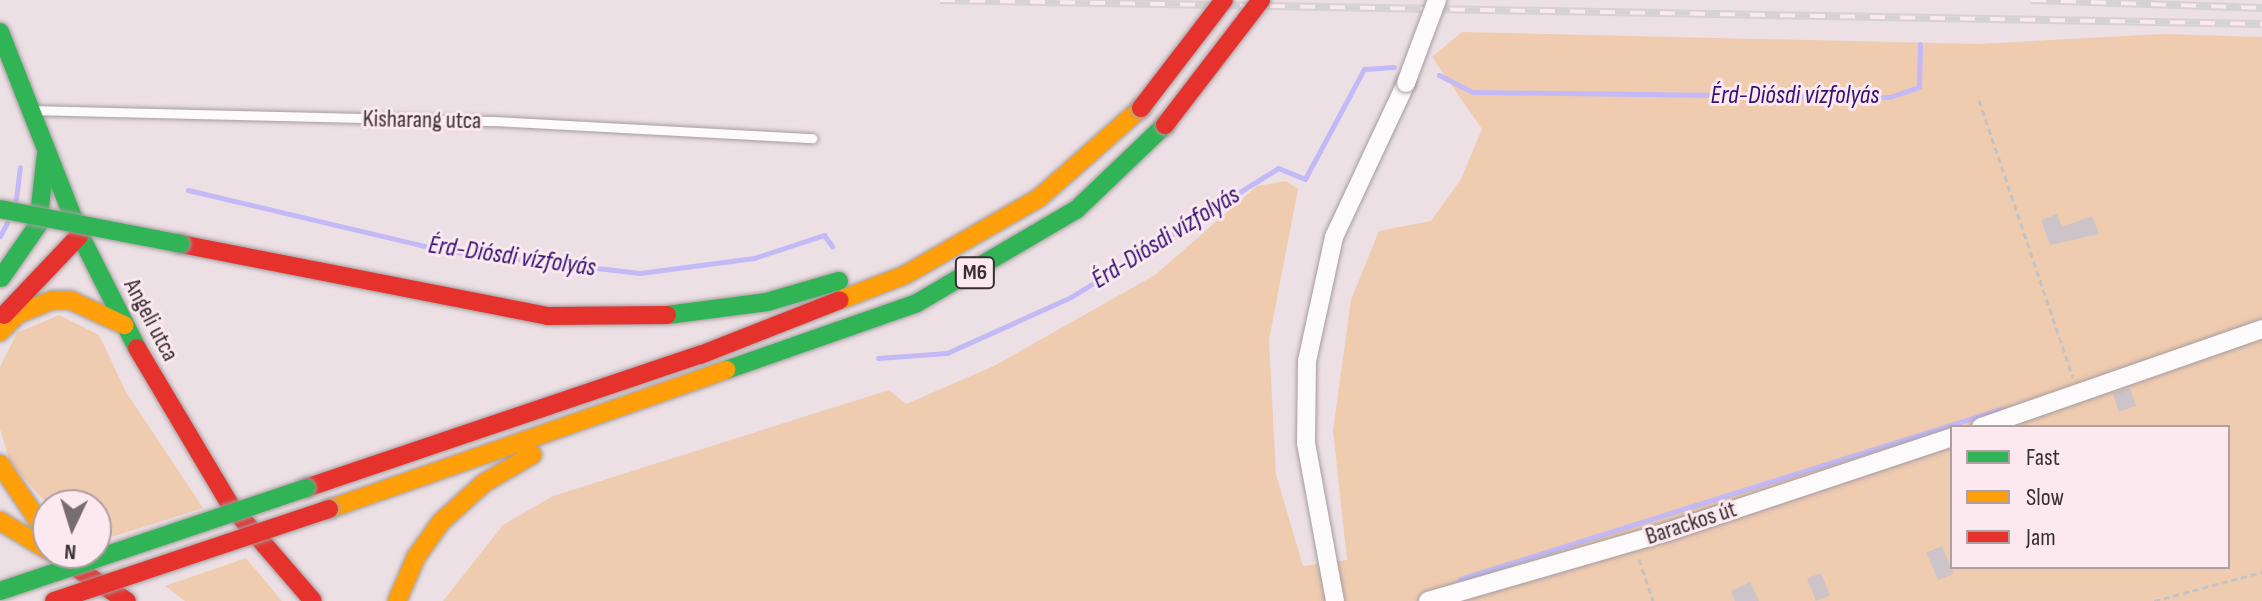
<!DOCTYPE html>
<meta charset="utf-8">
<style>
body{margin:0}
#map{position:relative;width:2262px;height:601px;overflow:hidden;background:#ece0e4;font-family:"Sofia Sans Condensed",sans-serif}
div>[style]{position:absolute}
[style*='--x']{left:calc(var(--x)*1px);top:calc(var(--y)*1px);width:calc(var(--w)*1px);rotate:calc(var(--a)*1deg)}
.green>*{inset:0;background:#efcbb0}
.stream>*{height:5px;margin:-2.5px;padding:0 2.5px;transform-origin:2.5px;border-radius:2.5px;background:#c3b9f6}
.building>*{inset:0;background:#ccc4c8;transform-origin:0 0}
.path>*{height:3px;margin-top:-1.5px;transform-origin:0;background:repeating-linear-gradient(90deg,#c6c2c3 0 6px,transparent 0 10px)}
.roads{filter:drop-shadow(0 0 2px #a59c9f) drop-shadow(0 0 2px #a59c9f)}
.lane>*{height:9px;margin:-4.5px;padding:0 4.5px;transform-origin:4.5px;border-radius:4.5px;background:#fcfafb}
.street>*{height:18px;margin:-9px;padding:0 9px;transform-origin:9px;border-radius:9px;background:#fcfafb}
.fast>*{height:18px;margin:-9px;padding:0 9px;transform-origin:9px;border-radius:9px;background:#30b455}
.slow>*{height:18px;margin:-9px;padding:0 9px;transform-origin:9px;border-radius:9px;background:#ff9f0a}
.jam>*{height:18px;margin:-9px;padding:0 9px;transform-origin:9px;border-radius:9px;background:#e5322d}
.rail>*{height:8px;margin-top:-4px;transform-origin:0;background:repeating-linear-gradient(90deg,#fce9ef 0 15px,#d6d2d3 0 30px);box-sizing:border-box;border-block:2px solid #d6d2d3}
.bridges{filter:drop-shadow(0 0 2px #a59c9f) drop-shadow(0 0 2px #a59c9f)}
.street-bridge>*{height:18px;margin:-9px;padding:0 9px;transform-origin:9px;border-radius:9px;background:#fcfafb}
.fast-bridge>*{height:18px;margin:-9px;padding:0 9px;transform-origin:9px;border-radius:9px;background:#30b455}
.jam-bridge>*{height:18px;margin:-9px;padding:0 9px;transform-origin:9px;border-radius:9px;background:#e5322d}
span{translate:-50% -50%;white-space:nowrap;text-align:center;line-height:1.15;-webkit-text-stroke:6px #fce9ef;paint-order:stroke}
.shield-label span{padding:2px 6px;background:#fce9ef;border:2px solid;border-radius:6px;-webkit-text-stroke-width:0}
.shield-label{font-size:22px;color:#382f32;font-weight:700}
.street-label{font-size:24px;color:#382f32}
.water-label{font-size:26px;color:#311375;font-style:italic}
.legend{position:absolute;left:1950px;top:425px;width:280px;height:144px;box-sizing:border-box;background:#fce9ef;border:2px solid #ae9fa3;margin:0;padding:10px 14px;list-style:none;font-size:24px;color:#382f32}
.legend li{display:flex;align-items:center;gap:16px;height:40px}
.legend b{width:40px;border:2px solid #ae9fa3}
.north{position:absolute;left:32px;top:489px;width:80px;height:80px;box-sizing:border-box;background:#fce9ef;border:2px solid #ae9fa3;border-radius:50%;rotate:184deg;font-size:22px;font-weight:700;line-height:32px;text-align:center;color:#382f32}
.north::after{content:'';display:block;margin:auto;width:28px;height:36px;background:#776d70;clip-path:polygon(50% 0,100% 100%,50% 72%,0 100%)}
</style>
<div id="map">
<div class="green">
<i style="clip-path:polygon(evenodd,1462px 32px,1979px 44px,2163px 34px,2262px 37px,2262px 601px,443px 601px,503px 525px,553px 496px,889px 390px,906px 404px,994px 366px,1155px 275px,1257px 186px,1286px 181px,1298px 189px,1269px 340px,1276px 475px,1303px 566px,1347px 560px,1333px 430px,1351px 300px,1379px 231px,1431px 221px,1461px 179px,1482px 129px,1432px 57px,1462px 32px,1952px 427px,2228px 427px,2228px 567px,1952px 567px,1952px 427px)"></i>
<i style="clip-path:polygon(59px 315px,99px 335px,126px 392px,203px 508px,96px 542px,96px 505px,48px 505px,10px 462px,0 429px,0 367px,17px 333px)"></i>
<i style="clip-path:polygon(246px 558px,282px 601px,185px 601px,165px 586px)"></i>
</div>
<div class="stream">
<i style="--x:1439;--y:75;--w:38;--a:27"></i>
<i style="--x:1473;--y:92;--w:417;--a:0.7"></i>
<i style="--x:1890;--y:97;--w:31;--a:-19"></i>
<i style="--x:1919;--y:87;--w:43;--a:-88.7"></i>
<i style="--x:188;--y:190;--w:260;--a:13.3"></i>
<i style="--x:441;--y:250;--w:200;--a:6.6"></i>
<i style="--x:640;--y:273;--w:115;--a:-7.5"></i>
<i style="--x:754;--y:258;--w:74;--a:-18.2"></i>
<i style="--x:824;--y:235;--w:14;--a:54"></i>
<i style="--x:16;--y:199;--w:32;--a:-83"></i>
<i style="--x:0;--y:236;--w:15;--a:-62"></i>
<i style="--x:878;--y:358;--w:69;--a:-4.1"></i>
<i style="--x:947;--y:353;--w:136;--a:-24.3"></i>
<i style="--x:1071;--y:297;--w:244;--a:-31.9"></i>
<i style="--x:1278;--y:168;--w:29;--a:22"></i>
<i style="--x:1305;--y:179;--w:125;--a:-61.8"></i>
<i style="--x:1364;--y:69;--w:30;--a:-4"></i>
<i style="--x:1460;--y:579;--w:567;--a:-17.44"></i>
</div>
<div class="building">
<i style="clip-path:polygon(2057px 214px,2062px 227px,2092px 216px,2099px 234px,2050px 245px,2041px 220px)"></i>
<i style="left:2130px;top:388px;width:19px;height:18px;rotate:72deg"></i>
<i style="left:1942px;top:546px;width:30px;height:17px;rotate:67deg"></i>
<i style="left:1821px;top:573px;width:24px;height:15px;rotate:68deg"></i>
<i style="clip-path:polygon(1750px 582px,1759px 601px,1735px 601px,1731px 591px)"></i>
</div>
<div class="path">
<i style="--x:1979;--y:100;--w:293;--a:71.3"></i>
<i style="--x:1639;--y:559;--w:44;--a:71.6"></i>
<i style="--x:2154;--y:601;--w:112;--a:-15"></i>
</div>
<div class="roads">
<div class="lane">
<i style="--x:33;--y:110;--w:461;--a:1.4"></i>
<i style="--x:494;--y:121;--w:319;--a:3.1"></i>
</div>
<div class="street">
<i style="--x:1981;--y:427;--w:298;--a:-19.2"></i>
<i style="--x:1335;--y:601;--w:161;--a:-100.4"></i>
<i style="--x:1306;--y:443;--w:82;--a:-89.3"></i>
<i style="--x:1307;--y:361;--w:127;--a:-77.7"></i>
<i style="--x:1334;--y:237;--w:170;--a:-64.9"></i>
<i style="--x:1428;--y:601;--w:249;--a:-16.1"></i>
<i style="--x:1667;--y:532;--w:300;--a:-18.4"></i>
</div>
<div class="fast">
<i style="--x:0;--y:32;--w:218;--a:68.5"></i>
<i style="--x:80;--y:235;--w:127;--a:63.2"></i>
<i style="--x:1;--y:278;--w:65;--a:-55.1"></i>
<i style="--x:38;--y:225;--w:71;--a:-83.6"></i>
<i style="--x:667;--y:315;--w:101;--a:-7.4"></i>
<i style="--x:767;--y:302;--w:75;--a:-16.3"></i>
<i style="--x:726;--y:370;--w:202;--a:-19.3"></i>
<i style="--x:917;--y:303;--w:186;--a:-30.4"></i>
<i style="--x:1077;--y:209;--w:122;--a:-43.7"></i>
</div>
<div class="slow">
<i style="--x:840;--y:300;--w:70;--a:-21"></i>
<i style="--x:905;--y:275;--w:155;--a:-29.9"></i>
<i style="--x:1039;--y:198;--w:136;--a:-41.4"></i>
<i style="--x:0;--y:332;--w:25;--a:-45"></i>
<i style="--x:18;--y:314;--w:37;--a:-22"></i>
<i style="--x:52;--y:300;--w:18;--a:0"></i>
<i style="--x:70;--y:300;--w:60;--a:24.8"></i>
<i style="--x:0;--y:464;--w:86;--a:55.9"></i>
<i style="--x:329;--y:509;--w:421;--a:-19.3"></i>
<i style="--x:0;--y:521;--w:56;--a:31.1"></i>
<i style="--x:397;--y:601;--w:48;--a:-66.6"></i>
<i style="--x:416;--y:557;--w:43;--a:-54.5"></i>
<i style="--x:441;--y:522;--w:58;--a:-42.2"></i>
<i style="--x:484;--y:483;--w:56;--a:-30.3"></i>
</div>
<div class="jam">
<i style="--x:181;--y:244;--w:374;--a:11.1"></i>
<i style="--x:548;--y:316;--w:119;--a:-0.5"></i>
<i style="--x:4;--y:315;--w:110;--a:-46.5"></i>
<i style="--x:137;--y:348;--w:184;--a:59.3"></i>
<i style="--x:231;--y:506;--w:125;--a:49.2"></i>
<i style="--x:306;--y:488;--w:416;--a:-18.7"></i>
<i style="--x:700;--y:355;--w:150;--a:-21.4"></i>
<i style="--x:53;--y:553;--w:88;--a:33"></i>
</div>
</div>
<div class="rail">
<i style="--x:940;--y:0;--w:1322;--a:1.04"></i>
<i style="--x:2031;--y:0;--w:231;--a:2"></i>
</div>
<div class="bridges">
<div class="street-bridge">
<i style="--x:1406;--y:83;--w:89;--a:-69.5"></i>
</div>
<div class="fast-bridge">
<i style="--x:0;--y:209;--w:184;--a:10.9"></i>
<i style="--x:0;--y:591;--w:323;--a:-18.6"></i>
</div>
<div class="jam-bridge">
<i style="--x:1141;--y:108;--w:136;--a:-52.5"></i>
<i style="--x:1165;--y:125;--w:158;--a:-52.5"></i>
<i style="--x:54;--y:601;--w:290;--a:-18.5"></i>
</div>
</div>
<div class="shield-label">
<span style="left:975px;top:273px">M6</span>
</div>
<div class="street-label">
<span style="left:422px;top:120px;rotate:1deg">Kisharang utca</span>
<span style="left:151px;top:320px;rotate:62deg">Angeli utca</span>
<span style="left:1691px;top:523px;rotate:-18deg">Barackos út</span>
</div>
<div class="water-label">
<span style="left:1795px;top:96px">Érd-Diósdi vízfolyás</span>
<span style="left:1166px;top:238px;rotate:-32deg">Érd-Diósdi vízfolyás</span>
<span style="left:512px;top:257px;rotate:8deg">Érd-Diósdi vízfolyás</span>
</div>
<ul class="legend">
<li><b style="height:10px;background:#30b455"></b>Fast</li>
<li><b style="height:10px;background:#ff9f0a"></b>Slow</li>
<li><b style="height:10px;background:#e5322d"></b>Jam</li>
</ul>
<div class="north">N</div>
</div>
